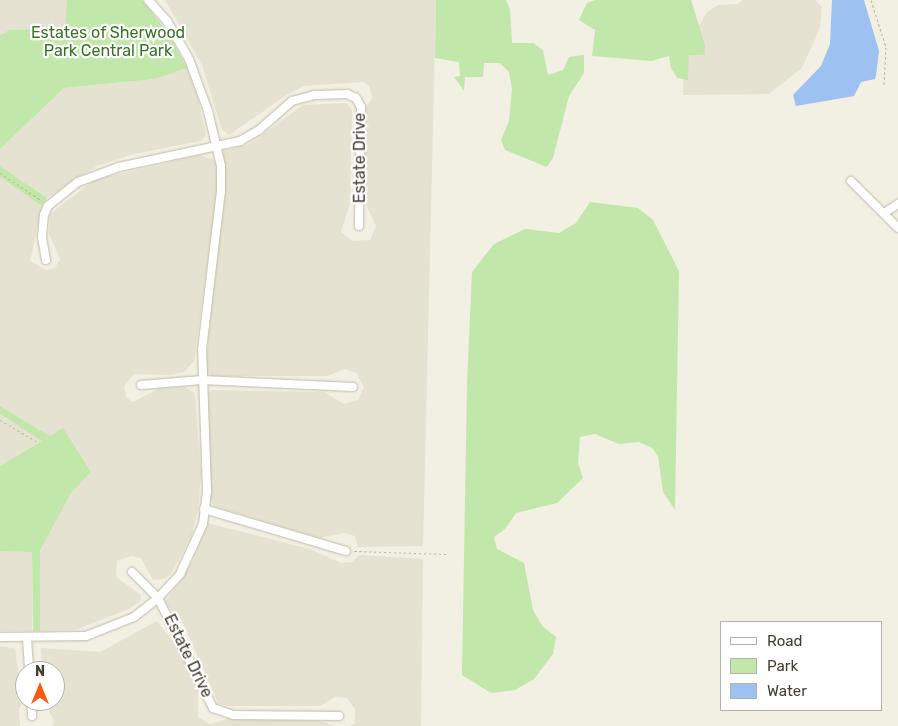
<!DOCTYPE html>
<style>
body{margin:0}
#map{position:relative;width:898px;height:726px;overflow:hidden;background:#f2efe3;font-family:Rubik,sans-serif}
div>[style]{position:absolute}
[style*='--x']{left:calc(var(--x)*1px);top:calc(var(--y)*1px);width:calc(var(--w)*1px);rotate:calc(var(--a)*1deg)}
.residential>*{inset:0;background:#e6e2d1;transform-origin:0 0}
.green>*{inset:0;background:#c2e7aa}
.water>*{inset:0;background:#9dc1f0}
.path>*{height:1px;margin-top:-0.5px;transform-origin:0;background:repeating-linear-gradient(90deg,#bfb796 0 2.5px,transparent 0 5px)}
.roads{filter:drop-shadow(0 0 1px #c0bba8) drop-shadow(0 0 1px #c0bba8)}
.minor>*{height:8px;margin:-4px;padding:0 4px;transform-origin:4px;border-radius:4px;background:#fff}
span{translate:-50% -50%;white-space:nowrap;text-align:center;line-height:1.15;-webkit-text-stroke:4.5px #fff;paint-order:stroke}
.park-label{font-size:16px;color:#387427}
.street-label{font-size:16px;color:#433f33}
.legend{position:absolute;left:720px;top:621px;width:162px;height:90px;box-sizing:border-box;background:#fff;border:1px solid #b4b2ad;margin:0;padding:6px 9px;list-style:none;font-size:15px;color:#433f33}
.legend li{display:flex;align-items:center;gap:10px;height:25px}
.legend b{width:25px;border:1px solid #b4b2ad}
.north{position:absolute;left:15px;top:661px;width:50px;height:50px;box-sizing:border-box;background:#fff;border:1px solid #b4b2ad;border-radius:50%;rotate:0deg;font-size:14px;font-weight:700;line-height:20px;text-align:center;color:#433f33}
.north::after{content:'';display:block;margin:auto;width:18px;height:22px;background:#fc5810;clip-path:polygon(50% 0,100% 100%,50% 72%,0 100%)}
</style>
<div id="map">
<div class="residential">
<i style="clip-path:polygon(0 0,67px 0,66px 28px,9px 30px,0 35px)"></i>
<i style="clip-path:polygon(165px 0,436px 0,423px 546px,358px 547px,355px 536px,344px 533px,319px 538px,214px 506px,210px 500px,206px 394px,213px 390px,324px 392px,344px 404px,358px 400px,364px 387px,356px 373px,344px 369px,328px 376px,212px 376px,205px 370px,225px 188px,223px 151px,248px 145px,303px 105px,346px 103px,352px 110px,350px 203px,341px 232px,352px 241px,370px 240px,376px 226px,363px 198px,366px 107px,372px 98px,369px 86px,363px 82px,304px 86px,288px 94px,229px 135px,222px 130px,202px 65px)"></i>
<i style="clip-path:polygon(742px 0,815px 0,822px 7px,820px 28px,802px 68px,769px 94px,683px 95px,684px 53px,707px 12px,718px 5px,738px 4px)"></i>
<i style="clip-path:polygon(187px 68px,198px 99px,206px 135px,201px 141px,134px 154px,97px 166px,47px 198px,0 166px,0 149px,64px 88px,155px 79px)"></i>
<i style="clip-path:polygon(199px 155px,214px 160px,219px 169px,218px 185px,194px 361px,184px 372px,171px 375px,134px 374px,124px 386px,126px 397px,133px 402px,160px 388px,184px 387px,195px 393px,201px 475px,198px 510px,192px 535px,172px 572px,165px 579px,153px 580px,141px 558px,131px 556px,117px 561px,116px 577px,141px 595px,140px 602px,129px 609px,75px 630px,40px 631px,40px 551px,71px 493px,91px 472px,50px 436px,0 406px,0 177px,42px 206px,30px 261px,46px 270px,55px 268px,60px 259px,49px 234px,50px 214px,94px 180px)"></i>
<i style="clip-path:polygon(0 414px,43px 441px,0 466px)"></i>
<i style="clip-path:polygon(207px 523px,310px 549px,341px 563px,352px 562px,359px 555px,423px 559px,421px 726px,350px 726px,355px 723px,355px 709px,347px 698px,335px 697px,320px 706px,227px 706px,218px 703px,184px 625px,165px 602px,192px 563px)"></i>
<i style="left:0;top:551px;width:32px;height:80px"></i>
<i style="clip-path:polygon(157px 621px,186px 658px,198px 690px,198px 717px,210px 724px,228px 719px,321px 721px,335px 726px,52px 726px,54px 721px,44px 701px,55px 701px,55px 671px,42px 671px,41px 648px,100px 652px)"></i>
<i style="clip-path:polygon(0 646px,15px 649px,23px 701px,19px 709px,20px 726px,0 726px)"></i>
</div>
<div class="green">
<i style="clip-path:polygon(67px 0,142px 0,168px 33px,187px 68px,155px 79px,64px 88px,0 149px,0 35px,9px 30px,65px 28px)"></i>
<i style="clip-path:polygon(436px 0,506px 0,510px 9px,512px 43px,533px 43px,543px 50px,548px 75px,563px 70px,569px 57px,584px 55px,584px 73px,569px 96px,553px 158px,547px 167px,505px 150px,501px 140px,509px 121px,512px 89px,509px 72px,500px 63px,484px 63px,483px 77px,465px 77px,464px 91px,454px 77px,460px 76px,459px 62px,435px 58px)"></i>
<i style="clip-path:polygon(595px 0,691px 0,705px 45px,705px 55px,689px 55px,688px 80px,677px 78px,671px 68px,669px 56px,651px 61px,592px 56px,595px 30px,579px 20px,587px 3px)"></i>
<i style="clip-path:polygon(0 166px,47px 198px,42px 206px,0 177px)"></i>
<i style="clip-path:polygon(590px 202px,638px 208px,653px 220px,679px 271px,675px 510px,663px 492px,658px 456px,652px 448px,639px 442px,619px 444px,595px 434px,580px 437px,578px 463px,583px 478px,557px 503px,516px 513px,505px 529px,494px 537px,497px 549px,524px 563px,533px 610px,543px 627px,556px 637px,553px 654px,534px 679px,515px 690px,491px 693px,462px 675px,467px 384px,472px 272px,494px 244px,525px 229px,559px 233px,576px 223px)"></i>
<i style="clip-path:polygon(0 406px,50px 436px,63px 428px,91px 472px,71px 493px,40px 551px,40px 631px,33px 631px,32px 552px,0 551px,0 466px,42px 441px,0 414px)"></i>
</div>
<div class="water">
<i style="clip-path:polygon(832px 0,864px 0,879px 51px,876px 75px,875px 79px,861px 82px,854px 96px,796px 106px,793px 95px,821px 66px,830px 44px)"></i>
</div>
<div class="path">
<i style="--x:871;--y:0;--w:49;--a:72.3"></i>
<i style="--x:886;--y:47;--w:38;--a:93"></i>
<i style="--x:0;--y:173;--w:49;--a:33.4"></i>
<i style="--x:0;--y:420;--w:42;--a:30.3"></i>
<i style="--x:354;--y:551;--w:93;--a:1.8"></i>
</div>
<div class="roads">
<div class="minor">
<i style="--x:851;--y:181;--w:66;--a:45"></i>
<i style="--x:884;--y:213;--w:17;--a:-33"></i>
<i style="--x:46;--y:260;--w:23;--a:-100"></i>
<i style="--x:42;--y:237;--w:22;--a:-85"></i>
<i style="--x:44;--y:215;--w:10;--a:-66"></i>
<i style="--x:48;--y:206;--w:38;--a:-39"></i>
<i style="--x:78;--y:182;--w:44;--a:-20.1"></i>
<i style="--x:119;--y:167;--w:124;--a:-12.1"></i>
<i style="--x:240;--y:141;--w:22;--a:-30"></i>
<i style="--x:259;--y:130;--w:44;--a:-41.3"></i>
<i style="--x:292;--y:101;--w:24;--a:-15"></i>
<i style="--x:315;--y:95;--w:32;--a:-2"></i>
<i style="--x:347;--y:94;--w:10;--a:24"></i>
<i style="--x:356;--y:98;--w:10;--a:61"></i>
<i style="--x:361;--y:107;--w:119;--a:91"></i>
<i style="--x:141;--y:385;--w:61;--a:-4.7"></i>
<i style="--x:202;--y:380;--w:151;--a:2.7"></i>
<i style="--x:204;--y:509;--w:148;--a:16.5"></i>
<i style="--x:132;--y:572;--w:37;--a:45"></i>
<i style="--x:158;--y:598;--w:123;--a:63.4"></i>
<i style="--x:213;--y:708;--w:21;--a:19"></i>
<i style="--x:233;--y:715;--w:106;--a:0.5"></i>
<i style="--x:0;--y:637;--w:86;--a:-0.7"></i>
<i style="--x:86;--y:636;--w:52;--a:-21.6"></i>
<i style="--x:134;--y:617;--w:31;--a:-38"></i>
<i style="--x:158;--y:598;--w:33;--a:-47"></i>
<i style="--x:180;--y:574;--w:55;--a:-65.3"></i>
<i style="--x:203;--y:524;--w:34;--a:-83"></i>
<i style="--x:207;--y:490;--w:140;--a:-92"></i>
<i style="--x:202;--y:350;--w:160;--a:-83.2"></i>
<i style="--x:221;--y:191;--w:25;--a:-90"></i>
<i style="--x:221;--y:166;--w:57;--a:-103.3"></i>
<i style="--x:208;--y:111;--w:55;--a:-110.1"></i>
<i style="--x:189;--y:59;--w:44;--a:-120.1"></i>
<i style="--x:167;--y:21;--w:28;--a:-132"></i>
<i style="--x:27;--y:639;--w:32;--a:86"></i>
<i style="--x:31;--y:701;--w:15;--a:86"></i>
</div>
</div>
<div class="park-label">
<span style="left:108px;top:42px">Estates of Sherwood<br>Park Central Park</span>
</div>
<div class="street-label">
<span style="left:360px;top:158px;rotate:-90deg">Estate Drive</span>
<span style="left:188px;top:656px;rotate:64deg">Estate Drive</span>
</div>
<ul class="legend">
<li><b style="height:6px;background:#fff"></b>Road</li>
<li><b style="height:14px;background:#c2e7aa"></b>Park</li>
<li><b style="height:14px;background:#9dc1f0"></b>Water</li>
</ul>
<div class="north">N</div>
</div>
